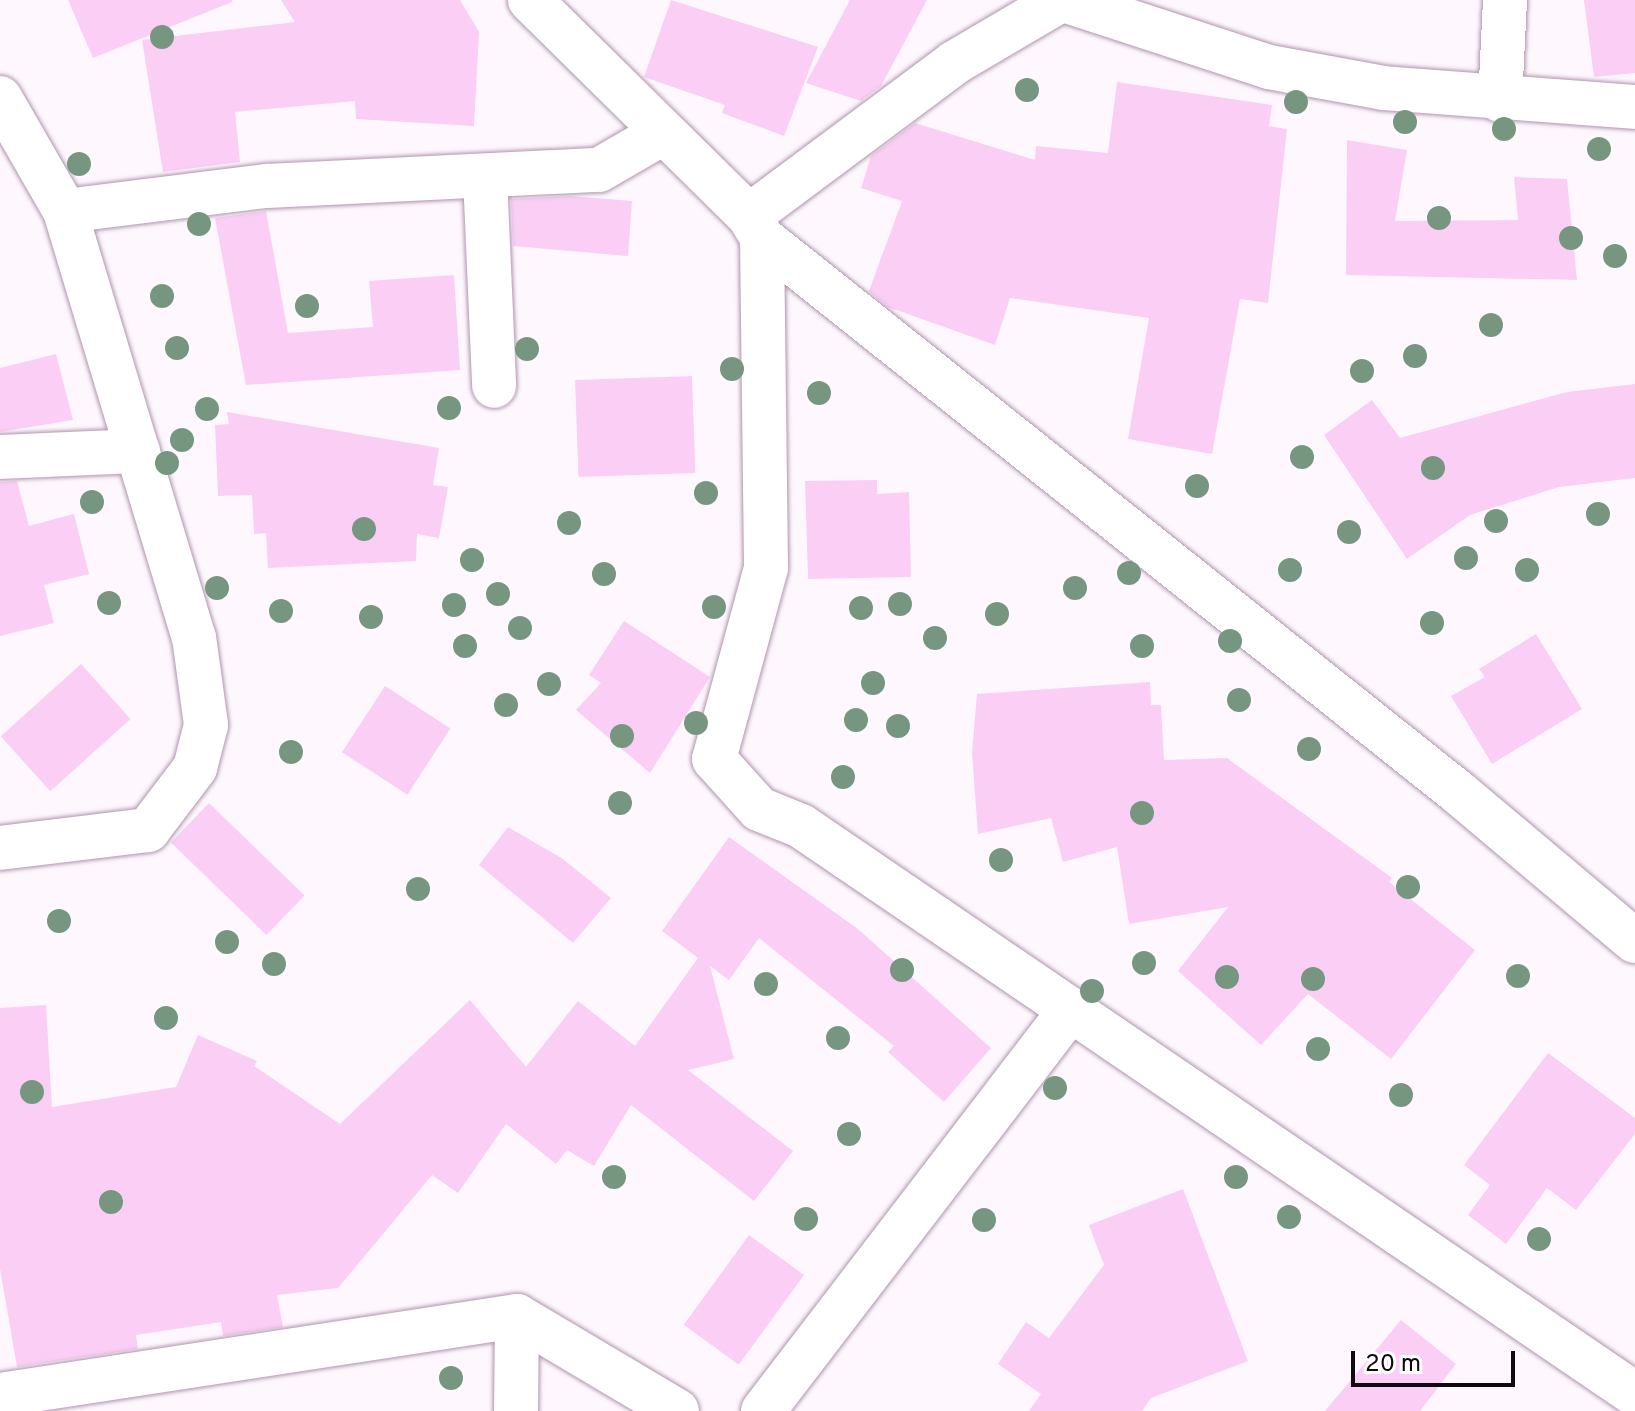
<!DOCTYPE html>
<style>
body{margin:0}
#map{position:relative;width:1635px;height:1411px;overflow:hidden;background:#fef8fe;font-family:Overpass,sans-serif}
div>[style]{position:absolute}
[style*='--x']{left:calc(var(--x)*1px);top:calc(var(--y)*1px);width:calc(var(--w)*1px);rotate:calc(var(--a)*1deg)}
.building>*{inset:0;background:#fbcef6;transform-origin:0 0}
.roads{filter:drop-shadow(0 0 2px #b094ad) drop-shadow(0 0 2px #b094ad)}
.minor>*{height:44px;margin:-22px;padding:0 22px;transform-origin:22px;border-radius:22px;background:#fff}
.trees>*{width:24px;height:24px;margin:-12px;border-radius:50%;background:#779680}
span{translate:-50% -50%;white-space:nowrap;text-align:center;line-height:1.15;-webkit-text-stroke:8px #fff;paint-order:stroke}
.scale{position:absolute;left:1351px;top:1351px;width:164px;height:36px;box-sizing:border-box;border:4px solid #110810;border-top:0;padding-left:10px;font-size:24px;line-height:28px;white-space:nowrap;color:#110810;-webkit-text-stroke:6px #fff;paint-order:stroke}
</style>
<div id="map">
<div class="building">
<i style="clip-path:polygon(68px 0,232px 0,232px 2px,93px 58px)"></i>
<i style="clip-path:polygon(281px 0,460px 0,479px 32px,474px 126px,356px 119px,355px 101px,235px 112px,240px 162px,163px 172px,142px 40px,295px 22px)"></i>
<i style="clip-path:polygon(671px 0,818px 47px,784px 136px,722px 113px,725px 105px,644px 77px)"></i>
<i style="clip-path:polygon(850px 0,927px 0,881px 86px,861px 101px,806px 83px)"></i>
<i style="clip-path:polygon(1584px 0,1635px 0,1635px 73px,1594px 77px)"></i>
<i style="clip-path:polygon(1117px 82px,1272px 105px,1269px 126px,1287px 129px,1268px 303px,1240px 299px,1212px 454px,1128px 439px,1149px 318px,1010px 298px,995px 345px,888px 307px,869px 291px,902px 201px,861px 188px,871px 156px,915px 123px,1035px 160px,1036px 146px,1108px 153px)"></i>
<i style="clip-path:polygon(1347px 140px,1407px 150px,1395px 221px,1518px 220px,1514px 177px,1567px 179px,1577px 280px,1346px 275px)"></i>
<i style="clip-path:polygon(571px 196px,632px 201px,628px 256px,513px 246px,511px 199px)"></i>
<i style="clip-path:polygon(266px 211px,288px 333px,373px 327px,369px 281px,454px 275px,460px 370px,246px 385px,215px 218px)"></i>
<i style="clip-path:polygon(56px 354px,73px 420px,0 432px,0 368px)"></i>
<i style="left:692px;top:376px;width:97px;height:117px;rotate:88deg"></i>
<i style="clip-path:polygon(1635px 384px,1635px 478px,1559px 487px,1470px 515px,1407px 559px,1324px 435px,1372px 400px,1400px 438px,1567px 392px)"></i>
<i style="clip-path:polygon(227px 412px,439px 448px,433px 485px,448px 487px,439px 538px,417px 534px,416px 561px,268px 568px,266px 533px,254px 534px,252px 495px,218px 496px,215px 425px,229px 424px)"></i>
<i style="clip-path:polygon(877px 480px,877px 494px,909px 492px,911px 577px,808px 579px,805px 481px)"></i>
<i style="clip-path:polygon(17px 481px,29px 526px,74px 514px,89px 574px,44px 585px,54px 623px,0 636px,0 482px)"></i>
<i style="clip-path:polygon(624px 621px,710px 677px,650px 773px,576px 710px,601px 683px,589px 675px)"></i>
<i style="clip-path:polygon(1536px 634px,1582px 709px,1492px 764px,1451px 696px,1485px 677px,1479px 669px)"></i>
<i style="left:81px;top:664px;width:74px;height:108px;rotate:48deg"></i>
<i style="clip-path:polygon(1150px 682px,1151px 705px,1161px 705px,1164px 760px,1227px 758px,1392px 878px,1389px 882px,1475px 950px,1391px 1059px,1308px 994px,1261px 1045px,1178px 971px,1228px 907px,1129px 924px,1117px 847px,1063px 862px,1051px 818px,978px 834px,972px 753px,977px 694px)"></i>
<i style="left:385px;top:686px;width:78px;height:79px;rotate:33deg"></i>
<i style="left:209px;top:803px;width:133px;height:55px;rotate:44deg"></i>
<i style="clip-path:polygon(508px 827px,563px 859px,611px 898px,573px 943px,479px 865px)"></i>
<i style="clip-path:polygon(729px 837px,858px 929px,991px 1048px,944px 1102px,888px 1052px,894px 1046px,759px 938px,729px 980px,710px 966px,734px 1059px,688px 1070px,793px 1151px,754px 1201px,631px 1105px,594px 1166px,567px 1150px,556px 1164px,506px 1124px,458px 1193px,432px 1175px,338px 1288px,277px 1295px,283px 1327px,223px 1336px,221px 1322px,136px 1335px,138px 1349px,17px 1367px,0 1269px,0 1008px,46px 1005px,52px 1107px,176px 1087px,198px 1035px,257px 1061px,254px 1066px,340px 1124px,470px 1000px,526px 1067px,578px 1001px,635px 1046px,698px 958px,662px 931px)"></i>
<i style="clip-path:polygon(1548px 1053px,1635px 1118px,1635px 1134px,1576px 1210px,1547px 1188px,1506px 1244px,1468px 1215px,1490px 1185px,1464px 1165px)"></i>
<i style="clip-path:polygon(1183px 1189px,1248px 1361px,1151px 1398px,1142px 1411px,1029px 1411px,1041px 1394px,998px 1364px,1026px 1322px,1049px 1338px,1104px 1265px,1089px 1225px)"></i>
<i style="left:749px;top:1235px;width:68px;height:111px;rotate:36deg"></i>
<i style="clip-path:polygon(1401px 1320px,1456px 1364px,1420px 1411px,1325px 1411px)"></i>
</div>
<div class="roads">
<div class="minor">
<i style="--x:530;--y:0;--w:308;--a:44.6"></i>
<i style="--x:749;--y:216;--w:26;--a:59"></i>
<i style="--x:762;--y:238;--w:891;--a:38.53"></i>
<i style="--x:1459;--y:793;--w:230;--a:40.1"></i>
<i style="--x:1064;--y:0;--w:216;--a:18.1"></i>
<i style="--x:1269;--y:67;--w:116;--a:10.4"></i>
<i style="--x:1383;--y:88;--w:253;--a:4.3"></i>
<i style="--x:0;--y:98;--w:130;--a:60.1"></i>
<i style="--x:65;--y:211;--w:445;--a:73.2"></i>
<i style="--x:194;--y:637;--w:89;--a:82.2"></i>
<i style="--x:206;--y:725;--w:44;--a:104.3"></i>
<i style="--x:195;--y:768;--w:78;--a:127.2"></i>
<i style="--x:148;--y:830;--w:149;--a:173.1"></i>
<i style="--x:1500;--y:100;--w:100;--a:-87.1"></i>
<i style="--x:485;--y:176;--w:210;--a:87.5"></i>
<i style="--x:65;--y:211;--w:204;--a:-7.1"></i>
<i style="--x:267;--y:186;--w:332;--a:-2.8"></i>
<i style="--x:599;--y:170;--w:72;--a:-30.1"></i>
<i style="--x:749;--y:216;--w:256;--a:-36.7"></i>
<i style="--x:954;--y:63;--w:124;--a:-30.5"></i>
<i style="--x:762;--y:238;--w:330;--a:89.3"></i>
<i style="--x:766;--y:568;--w:198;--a:105.2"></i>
<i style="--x:714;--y:759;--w:67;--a:48"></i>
<i style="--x:759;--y:809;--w:45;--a:22"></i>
<i style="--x:801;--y:826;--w:1009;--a:34.26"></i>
<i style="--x:0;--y:457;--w:138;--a:-2.5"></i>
<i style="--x:0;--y:1395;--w:523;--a:-8.69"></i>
<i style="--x:517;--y:1316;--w:186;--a:30.7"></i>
<i style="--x:516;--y:1411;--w:95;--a:-89.4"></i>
<i style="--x:763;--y:1411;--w:506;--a:-52.54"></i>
</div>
</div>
<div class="trees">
<i style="left:162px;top:37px"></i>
<i style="left:1027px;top:90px"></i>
<i style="left:1296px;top:102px"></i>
<i style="left:1405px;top:122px"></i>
<i style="left:1504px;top:129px"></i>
<i style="left:1599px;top:149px"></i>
<i style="left:79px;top:164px"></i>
<i style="left:1439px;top:218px"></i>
<i style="left:199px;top:224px"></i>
<i style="left:1571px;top:238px"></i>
<i style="left:1615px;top:256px"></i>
<i style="left:162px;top:296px"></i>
<i style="left:307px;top:306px"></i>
<i style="left:1491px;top:325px"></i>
<i style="left:177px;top:348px"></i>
<i style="left:527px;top:349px"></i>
<i style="left:1415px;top:356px"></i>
<i style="left:732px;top:369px"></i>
<i style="left:1362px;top:371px"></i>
<i style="left:819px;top:393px"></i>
<i style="left:449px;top:408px"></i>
<i style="left:207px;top:409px"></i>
<i style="left:182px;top:440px"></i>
<i style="left:1302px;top:457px"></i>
<i style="left:167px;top:463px"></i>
<i style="left:1433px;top:468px"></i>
<i style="left:1197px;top:486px"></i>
<i style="left:706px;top:493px"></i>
<i style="left:92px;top:502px"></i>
<i style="left:1598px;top:514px"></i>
<i style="left:1496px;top:521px"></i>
<i style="left:569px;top:523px"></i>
<i style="left:364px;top:529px"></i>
<i style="left:1349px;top:532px"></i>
<i style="left:1466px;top:558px"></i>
<i style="left:472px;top:560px"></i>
<i style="left:1290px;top:570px"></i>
<i style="left:1527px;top:570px"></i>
<i style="left:1129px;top:573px"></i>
<i style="left:604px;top:574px"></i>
<i style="left:217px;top:588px"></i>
<i style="left:1075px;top:588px"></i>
<i style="left:498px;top:594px"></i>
<i style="left:109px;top:603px"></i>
<i style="left:900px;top:604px"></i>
<i style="left:454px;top:605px"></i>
<i style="left:714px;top:607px"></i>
<i style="left:861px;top:608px"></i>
<i style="left:281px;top:611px"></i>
<i style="left:997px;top:614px"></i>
<i style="left:371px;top:617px"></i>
<i style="left:1432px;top:623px"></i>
<i style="left:520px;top:628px"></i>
<i style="left:935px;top:638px"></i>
<i style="left:1230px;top:641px"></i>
<i style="left:465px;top:646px"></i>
<i style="left:1142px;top:646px"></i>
<i style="left:873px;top:683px"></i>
<i style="left:549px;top:684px"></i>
<i style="left:1239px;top:700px"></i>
<i style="left:506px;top:705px"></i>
<i style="left:856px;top:720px"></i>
<i style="left:696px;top:723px"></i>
<i style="left:898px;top:726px"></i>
<i style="left:622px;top:736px"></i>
<i style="left:1309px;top:749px"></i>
<i style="left:291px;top:752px"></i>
<i style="left:843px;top:777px"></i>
<i style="left:620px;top:803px"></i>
<i style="left:1142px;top:813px"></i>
<i style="left:1001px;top:860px"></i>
<i style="left:1408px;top:887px"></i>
<i style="left:418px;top:889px"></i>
<i style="left:59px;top:921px"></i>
<i style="left:227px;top:942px"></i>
<i style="left:1144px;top:963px"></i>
<i style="left:274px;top:964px"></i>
<i style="left:902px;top:970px"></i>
<i style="left:1518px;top:976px"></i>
<i style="left:1227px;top:977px"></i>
<i style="left:1313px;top:979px"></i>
<i style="left:766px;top:984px"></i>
<i style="left:1092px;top:991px"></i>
<i style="left:166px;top:1018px"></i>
<i style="left:838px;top:1038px"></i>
<i style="left:1318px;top:1049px"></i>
<i style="left:1055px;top:1088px"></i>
<i style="left:32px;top:1092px"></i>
<i style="left:1401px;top:1095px"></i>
<i style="left:849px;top:1134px"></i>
<i style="left:614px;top:1177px"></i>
<i style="left:1236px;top:1177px"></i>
<i style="left:111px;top:1202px"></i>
<i style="left:1289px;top:1217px"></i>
<i style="left:806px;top:1219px"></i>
<i style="left:984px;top:1220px"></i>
<i style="left:1539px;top:1239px"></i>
<i style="left:451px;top:1378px"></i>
</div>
<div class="scale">20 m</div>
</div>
